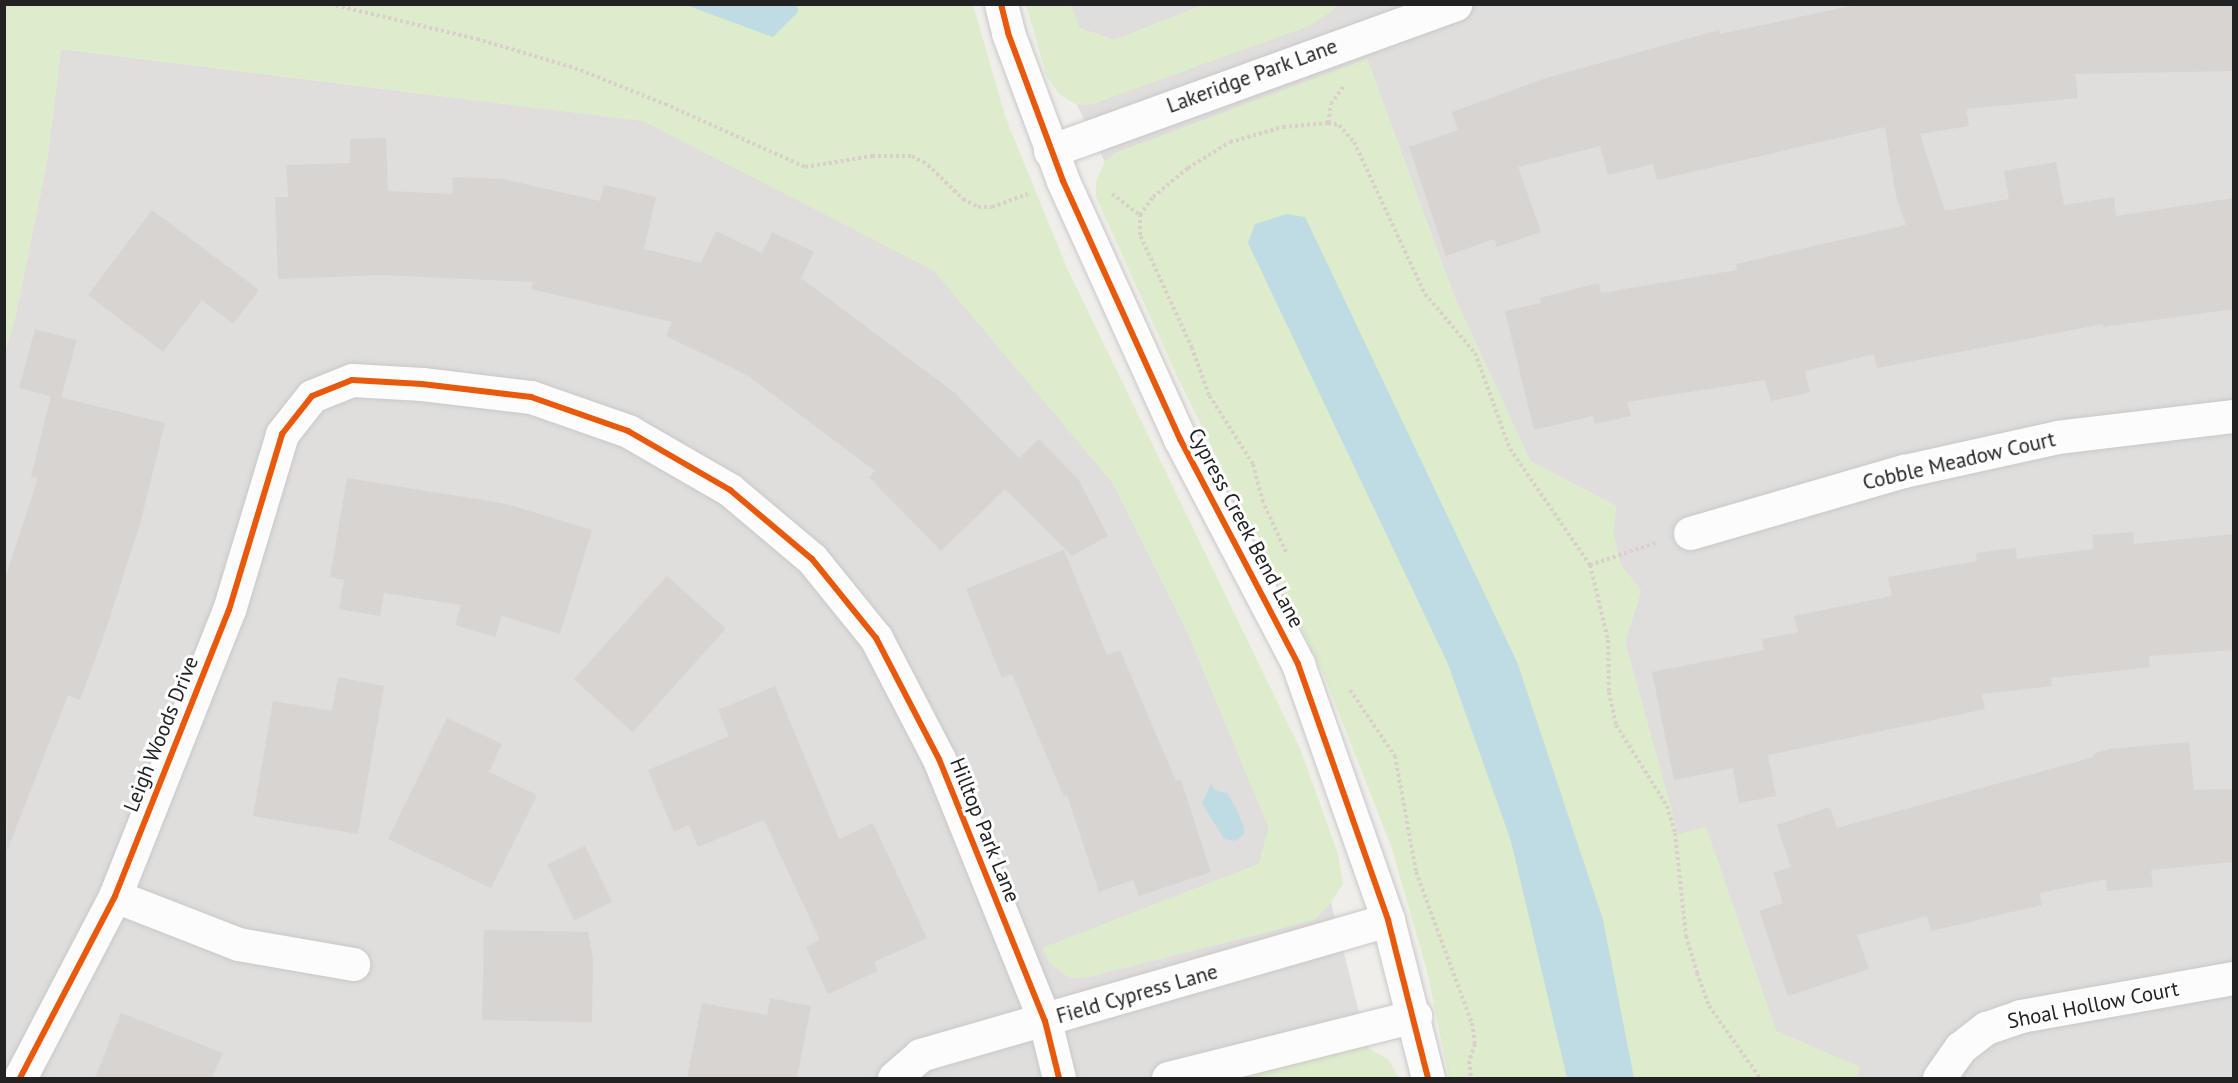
<!DOCTYPE html>
<style>
body{margin:0}
#map{position:relative;width:2238px;height:1083px;overflow:hidden;background:#f0eeeb;font-family:"PT Sans",sans-serif}
div>[style]{position:absolute}
[style*='--x']{left:calc(var(--x)*1px);top:calc(var(--y)*1px);width:calc(var(--w)*1px);rotate:calc(var(--a)*1deg)}
.residential>*{inset:0;background:#dfdedc}
.grass>*{inset:0;background:#ddeccb}
.water>*{inset:0;background:#bfdbe3}
.building>*{inset:0;background:#d7d4d2;transform-origin:0 0}
.path>*{height:4px;margin-top:-2px;transform-origin:0;background:repeating-linear-gradient(90deg,#dccecd 0 3px,transparent 0 6px)}
.roads{filter:drop-shadow(0 0 2px #c9c8c7) drop-shadow(0 0 2px #c9c8c7)}
.minor>*{height:33px;margin:-16.5px;padding:0 16.5px;transform-origin:16.5px;border-radius:16.5px;background:#fdfcfc}
.tertiary>*{height:33px;margin:-16.5px;padding:0 16.5px;transform-origin:16.5px;border-radius:16.5px;background:#fdfcfc}
.cycleway>*{height:6px;margin:-3px;padding:0 3px;transform-origin:3px;border-radius:3px;background:#e8590c}
span{translate:-50% -50%;white-space:nowrap;text-align:center;line-height:1.15;-webkit-text-stroke:6px #fff;paint-order:stroke}
.street-label{font-size:21px;color:#222}
.frame{position:absolute;inset:0;border:6px solid #222;pointer-events:none}
</style>
<div id="map">
<div class="residential">
<i style="clip-path:polygon(1071px 5px,1204px 5px,1114px 40px,1079px 28px)"></i>
<i style="clip-path:polygon(1336px 5px,2233px 5px,2233px 1078px,1857px 1078px,1859px 1067px,1776px 1031px,1706px 828px,1678px 835px,1625px 642px,1641px 591px,1620px 564px,1613px 532px,1616px 506px,1530px 461px,1454px 296px,1367px 59px,1116px 153px,1105px 162px,1077px 105px,1093px 104px,1332px 11px)"></i>
<i style="clip-path:polygon(61px 49px,644px 121px,934px 270px,1113px 483px,1188px 633px,1269px 828px,1259px 864px,1043px 948px,1050px 963px,1070px 978px,1083px 978px,1314px 920px,1331px 902px,1368px 1048px,1342px 1047px,1224px 1078px,5px 1078px,5px 352px,16px 314px,47px 161px)"></i>
</div>
<div class="grass">
<i style="clip-path:polygon(5px 5px,973px 5px,1006px 119px,1067px 268px,1301px 751px,1338px 854px,1343px 884px,1331px 902px,1314px 920px,1083px 978px,1070px 978px,1050px 963px,1042px 948px,1259px 864px,1269px 828px,1188px 633px,1113px 483px,934px 271px,644px 121px,61px 49px,47px 161px,16px 314px,5px 352px)"></i>
<i style="clip-path:polygon(1026px 5px,1071px 5px,1079px 28px,1114px 40px,1204px 5px,1336px 5px,1332px 11px,1309px 26px,1093px 104px,1077px 105px,1059px 94px,1047px 77px)"></i>
<i style="clip-path:polygon(1367px 59px,1454px 296px,1530px 461px,1616px 506px,1613px 532px,1620px 564px,1641px 591px,1625px 642px,1678px 834px,1706px 827px,1776px 1031px,1859px 1067px,1857px 1078px,1449px 1078px,1427px 971px,1391px 846px,1323px 673px,1176px 374px,1096px 197px,1096px 181px,1105px 162px,1116px 153px)"></i>
<i style="clip-path:polygon(1342px 1047px,1368px 1048px,1388px 1059px,1399px 1078px,1224px 1078px)"></i>
</div>
<div class="water">
<i style="clip-path:polygon(686px 5px,797px 5px,798px 12px,773px 37px)"></i>
<i style="clip-path:polygon(1287px 214px,1305px 217px,1517px 662px,1603px 920px,1634px 1078px,1567px 1078px,1511px 841px,1448px 664px,1248px 243px,1255px 224px)"></i>
<i style="clip-path:polygon(1211px 784px,1216px 791px,1227px 793px,1235px 806px,1244px 827px,1244px 834px,1236px 841px,1224px 839px,1202px 803px)"></i>
</div>
<div class="building">
<i style="clip-path:polygon(1860px 4px,2234px 4px,2234px 71px,2075px 74px,2078px 98px,1966px 109px,1969px 126px,1920px 134px,1945px 211px,2009px 199px,2004px 171px,2056px 162px,2064px 205px,2114px 197px,2116px 216px,2234px 198px,2234px 309px,2103px 327px,2103px 324px,1877px 368px,1874px 354px,1805px 371px,1810px 392px,1771px 401px,1765px 380px,1627px 402px,1631px 416px,1595px 424px,1593px 416px,1534px 430px,1505px 311px,1541px 303px,1540px 298px,1599px 283px,1601px 293px,1737px 270px,1736px 264px,1906px 225px,1896px 196px,1885px 127px,1657px 180px,1653px 164px,1608px 175px,1600px 146px,1518px 167px,1541px 232px,1497px 247px,1494px 239px,1446px 256px,1409px 147px,1458px 130px,1452px 112px,1546px 78px,1719px 30px,1720px 34px)"></i>
<i style="clip-path:polygon(386px 138px,388px 191px,452px 194px,453px 177px,503px 179px,600px 201px,604px 185px,656px 197px,644px 249px,701px 263px,716px 231px,762px 253px,772px 232px,814px 252px,801px 278px,955px 393px,1019px 458px,1039px 439px,1078px 479px,1108px 536px,1072px 556px,1005px 489px,941px 551px,869px 477px,875px 471px,747px 375px,666px 336px,672px 322px,531px 289px,533px 282px,381px 275px,278px 279px,275px 197px,288px 197px,286px 165px,350px 163px,350px 139px)"></i>
<i style="clip-path:polygon(152px 210px,259px 290px,233px 324px,202px 300px,163px 352px,88px 295px)"></i>
<i style="left:35px;top:329px;width:43px;height:61px;rotate:15deg"></i>
<i style="clip-path:polygon(51px 395px,165px 423px,139px 528px,103px 638px,80px 700px,68px 695px,7px 851px,4px 582px,38px 478px,31px 477px)"></i>
<i style="clip-path:polygon(347px 478px,507px 504px,592px 530px,560px 634px,502px 616px,495px 637px,455px 625px,461px 605px,384px 593px,380px 616px,339px 609px,344px 580px,330px 577px)"></i>
<i style="clip-path:polygon(2133px 532px,2134px 544px,2234px 534px,2234px 650px,2149px 656px,2150px 667px,2051px 678px,2052px 686px,1982px 694px,1985px 709px,1768px 755px,1776px 796px,1739px 803px,1733px 768px,1674px 780px,1652px 672px,1764px 650px,1762px 639px,1798px 632px,1794px 616px,1892px 596px,1888px 577px,1977px 561px,1976px 553px,2016px 548px,2017px 559px,2093px 549px,2092px 535px)"></i>
<i style="clip-path:polygon(1064px 550px,1107px 655px,1120px 650px,1176px 781px,1181px 780px,1211px 872px,1139px 896px,1133px 880px,1099px 892px,1067px 795px,1064px 797px,1012px 674px,1002px 678px,966px 589px)"></i>
<i style="left:667px;top:576px;width:79px;height:139px;rotate:42deg"></i>
<i style="clip-path:polygon(338px 677px,384px 686px,358px 834px,253px 816px,273px 701px,332px 711px)"></i>
<i style="clip-path:polygon(775px 686px,839px 839px,873px 823px,927px 938px,874px 962px,878px 971px,828px 994px,806px 947px,820px 940px,764px 820px,698px 847px,689px 825px,674px 832px,648px 770px,729px 736px,718px 710px)"></i>
<i style="clip-path:polygon(447px 718px,502px 744px,489px 772px,537px 795px,491px 888px,388px 839px)"></i>
<i style="clip-path:polygon(2189px 742px,2194px 790px,2234px 789px,2234px 862px,2151px 870px,2153px 887px,2107px 891px,2106px 879px,2040px 893px,2042px 905px,1931px 931px,1927px 916px,1857px 935px,1869px 969px,1788px 996px,1759px 911px,1783px 903px,1773px 873px,1791px 867px,1777px 825px,1830px 807px,1837px 828px,2094px 757px,2093px 754px,2110px 749px)"></i>
<i style="left:585px;top:846px;width:62px;height:42px;rotate:64deg"></i>
<i style="clip-path:polygon(484px 930px,588px 932px,593px 958px,592px 1022px,482px 1020px)"></i>
<i style="clip-path:polygon(770px 998px,811px 1006px,797px 1078px,687px 1078px,702px 1003px,767px 1015px)"></i>
<i style="clip-path:polygon(121px 1013px,223px 1053px,212px 1078px,95px 1078px)"></i>
</div>
<div class="path">
<i style="--x:330;--y:4;--w:151;--a:13.4"></i>
<i style="--x:477;--y:39;--w:102;--a:16.5"></i>
<i style="--x:575;--y:68;--w:97;--a:21.8"></i>
<i style="--x:665;--y:104;--w:154;--a:24.2"></i>
<i style="--x:805;--y:167;--w:68;--a:-9.3"></i>
<i style="--x:872;--y:156;--w:40;--a:0"></i>
<i style="--x:912;--y:156;--w:18;--a:29"></i>
<i style="--x:928;--y:165;--w:49;--a:44.2"></i>
<i style="--x:963;--y:199;--w:17;--a:28"></i>
<i style="--x:978;--y:207;--w:14;--a:0"></i>
<i style="--x:992;--y:207;--w:38;--a:-20"></i>
<i style="--x:1328;--y:123;--w:19;--a:-81"></i>
<i style="--x:1331;--y:104;--w:21;--a:-55"></i>
<i style="--x:1112;--y:194;--w:35;--a:37"></i>
<i style="--x:1286;--y:552;--w:55;--a:-114.7"></i>
<i style="--x:1263;--y:502;--w:39;--a:-105"></i>
<i style="--x:1253;--y:464;--w:82;--a:-122.5"></i>
<i style="--x:1209;--y:395;--w:50;--a:-109.9"></i>
<i style="--x:1192;--y:348;--w:124;--a:-114.7"></i>
<i style="--x:1140;--y:235;--w:20;--a:-90"></i>
<i style="--x:1140;--y:215;--w:22;--a:-54"></i>
<i style="--x:1153;--y:197;--w:45;--a:-39.6"></i>
<i style="--x:1188;--y:168;--w:49;--a:-31.8"></i>
<i style="--x:1230;--y:142;--w:55;--a:-15.8"></i>
<i style="--x:1283;--y:127;--w:45;--a:-5.1"></i>
<i style="--x:1328;--y:123;--w:11;--a:10"></i>
<i style="--x:1339;--y:125;--w:23;--a:49"></i>
<i style="--x:1354;--y:142;--w:168;--a:65"></i>
<i style="--x:1425;--y:294;--w:77;--a:49.7"></i>
<i style="--x:1475;--y:353;--w:102;--a:70"></i>
<i style="--x:1510;--y:449;--w:141;--a:55.4"></i>
<i style="--x:1590;--y:565;--w:77;--a:76.5"></i>
<i style="--x:1608;--y:640;--w:52;--a:88.9"></i>
<i style="--x:1609;--y:692;--w:34;--a:78"></i>
<i style="--x:1616;--y:725;--w:96;--a:57.8"></i>
<i style="--x:1667;--y:806;--w:28;--a:73"></i>
<i style="--x:1675;--y:833;--w:104;--a:83.9"></i>
<i style="--x:1686;--y:936;--w:39;--a:73"></i>
<i style="--x:1697;--y:973;--w:35;--a:70"></i>
<i style="--x:1709;--y:1006;--w:88;--a:54.7"></i>
<i style="--x:1590;--y:565;--w:69;--a:-18.7"></i>
<i style="--x:1350;--y:690;--w:80;--a:55.7"></i>
<i style="--x:1395;--y:756;--w:118;--a:79.7"></i>
<i style="--x:1416;--y:872;--w:161;--a:69.7"></i>
<i style="--x:1472;--y:1023;--w:21;--a:82"></i>
<i style="--x:1475;--y:1044;--w:18;--a:109"></i>
<i style="--x:1469;--y:1061;--w:17;--a:83"></i>
</div>
<div class="roads">
<div class="minor">
<i style="--x:1050;--y:151;--w:431;--a:-19.9"></i>
<i style="--x:1690;--y:533;--w:223;--a:-16.2"></i>
<i style="--x:1904;--y:471;--w:157;--a:-12.5"></i>
<i style="--x:2057;--y:437;--w:178;--a:-6.8"></i>
<i style="--x:115;--y:896;--w:132;--a:21.3"></i>
<i style="--x:238;--y:944;--w:117;--a:9.9"></i>
<i style="--x:20;--y:1078;--w:205;--a:-62.4"></i>
<i style="--x:115;--y:896;--w:308;--a:-68.3"></i>
<i style="--x:229;--y:610;--w:184;--a:-73.2"></i>
<i style="--x:282;--y:434;--w:48;--a:-51.7"></i>
<i style="--x:312;--y:396;--w:43;--a:-21.8"></i>
<i style="--x:352;--y:380;--w:70;--a:3.3"></i>
<i style="--x:422;--y:384;--w:110;--a:6.8"></i>
<i style="--x:531;--y:397;--w:103;--a:19.3"></i>
<i style="--x:628;--y:431;--w:118;--a:30"></i>
<i style="--x:730;--y:490;--w:107;--a:40.1"></i>
<i style="--x:812;--y:559;--w:102;--a:51"></i>
<i style="--x:876;--y:638;--w:136;--a:62.5"></i>
<i style="--x:939;--y:759;--w:283;--a:68"></i>
<i style="--x:1045;--y:1021;--w:59;--a:76.2"></i>
<i style="--x:894;--y:1078;--w:35;--a:-41"></i>
<i style="--x:920;--y:1055;--w:487;--a:-16.1"></i>
<i style="--x:1168;--y:1078;--w:255;--a:-14.1"></i>
<i style="--x:1939;--y:1078;--w:37;--a:-55"></i>
<i style="--x:1960;--y:1048;--w:33;--a:-38"></i>
<i style="--x:1986;--y:1028;--w:36;--a:-19"></i>
<i style="--x:2020;--y:1016;--w:217;--a:-10.1"></i>
</div>
<div class="tertiary">
<i style="--x:1001;--y:4;--w:30;--a:76"></i>
<i style="--x:1008;--y:33;--w:158;--a:69.6"></i>
<i style="--x:1063;--y:181;--w:283;--a:65.6"></i>
<i style="--x:1180;--y:439;--w:254;--a:62.3"></i>
<i style="--x:1298;--y:664;--w:271;--a:70.6"></i>
<i style="--x:1388;--y:920;--w:163;--a:75.8"></i>
</div>
</div>
<div class="cycleway">
<i style="--x:1001;--y:4;--w:30;--a:76"></i>
<i style="--x:1008;--y:33;--w:158;--a:69.6"></i>
<i style="--x:1063;--y:181;--w:283;--a:65.6"></i>
<i style="--x:1180;--y:439;--w:254;--a:62.3"></i>
<i style="--x:1298;--y:664;--w:271;--a:70.6"></i>
<i style="--x:1388;--y:920;--w:163;--a:75.8"></i>
<i style="--x:20;--y:1078;--w:205;--a:-62.4"></i>
<i style="--x:115;--y:896;--w:308;--a:-68.3"></i>
<i style="--x:229;--y:610;--w:184;--a:-73.2"></i>
<i style="--x:282;--y:434;--w:48;--a:-51.7"></i>
<i style="--x:312;--y:396;--w:43;--a:-21.8"></i>
<i style="--x:352;--y:380;--w:70;--a:3.3"></i>
<i style="--x:422;--y:384;--w:110;--a:6.8"></i>
<i style="--x:531;--y:397;--w:103;--a:19.3"></i>
<i style="--x:628;--y:431;--w:118;--a:30"></i>
<i style="--x:730;--y:490;--w:107;--a:40.1"></i>
<i style="--x:812;--y:559;--w:102;--a:51"></i>
<i style="--x:876;--y:638;--w:136;--a:62.5"></i>
<i style="--x:939;--y:759;--w:283;--a:68"></i>
<i style="--x:1045;--y:1021;--w:59;--a:76.2"></i>
</div>
<div class="street-label">
<span style="left:1252px;top:76px;rotate:-20deg">Lakeridge Park Lane</span>
<span style="left:1959px;top:461px;rotate:-13deg">Cobble Meadow Court</span>
<span style="left:1246px;top:528px;rotate:62deg">Cypress Creek Bend Lane</span>
<span style="left:161px;top:734px;rotate:-68deg">Leigh Woods Drive</span>
<span style="left:985px;top:830px;rotate:68deg">Hilltop Park Lane</span>
<span style="left:1137px;top:994px;rotate:-16deg">Field Cypress Lane</span>
<span style="left:2093px;top:1005px;rotate:-11deg">Shoal Hollow Court</span>
</div>
<div class="frame"></div>
</div>
